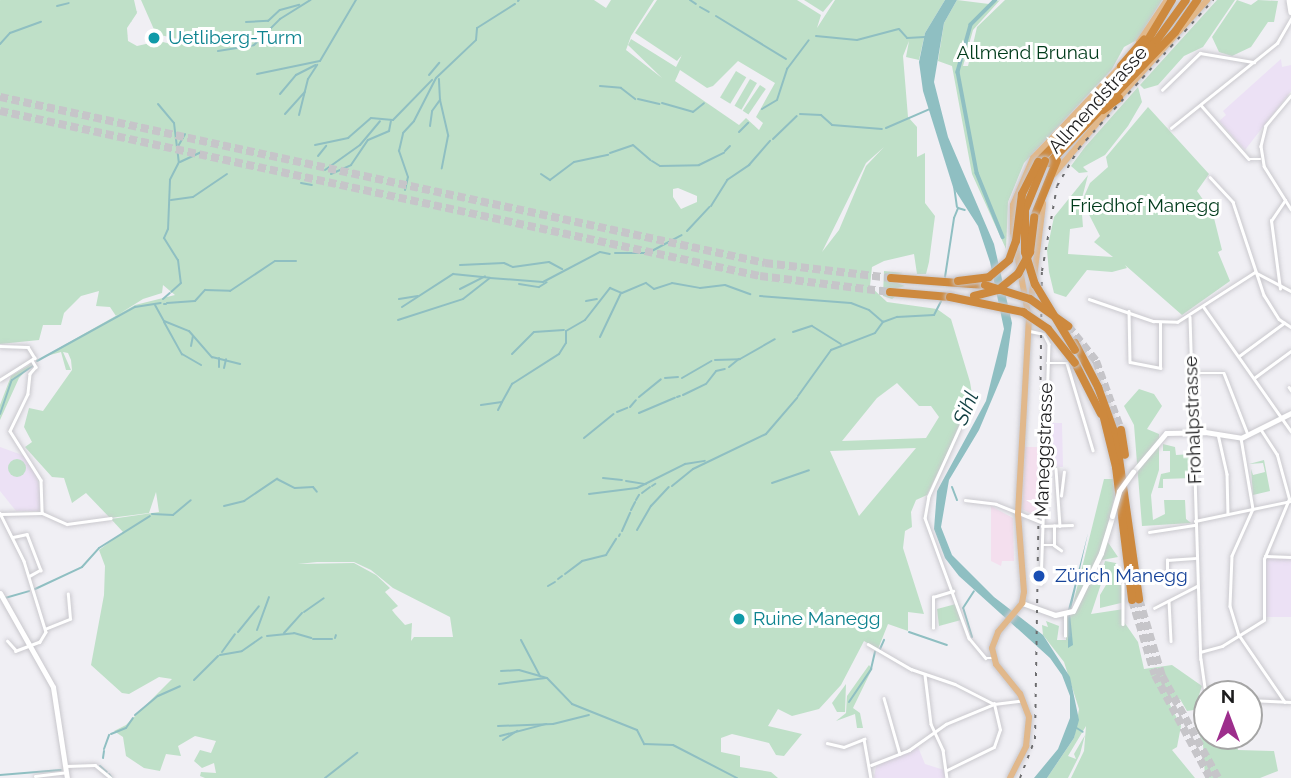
<!DOCTYPE html>
<meta charset="utf-8">
<style>
body{margin:0}
#map{position:relative;width:1291px;height:778px;overflow:hidden;background:#f0eff4;font-family:Raleway,sans-serif}
div>[style]{position:absolute}
[style*='--x']{left:calc(var(--x)*1px);top:calc(var(--y)*1px);width:calc(var(--w)*1px);rotate:calc(var(--a)*1deg)}
.commercial>*{inset:0;background:#f4dfee}
.education>*{inset:0;background:#ece1f5;transform-origin:0 0}
.green>*{inset:0;background:#bfe0c8;transform-origin:0 0}
.round{border-radius:50%}
.water>*{inset:0;background:#8fbfc2}
.stream>*{height:2px;margin:-1px;padding:0 1px;transform-origin:1px;border-radius:1px;background:#8fbfc2}
.canal>*{height:3.5px;margin:-1.75px;padding:0 1.75px;transform-origin:1.75px;border-radius:1.75px;background:#8fbfc2}
.motorway-tunnel>*{height:8px;margin-top:-4px;transform-origin:0;background:repeating-linear-gradient(90deg,#c6c5c9 0 8px,transparent 0 12px)}
.roads{filter:drop-shadow(0 0 2px #c8c7cc) drop-shadow(0 0 2px #c8c7cc)}
.minor>*{height:2.5px;margin:-1.25px;padding:0 1.25px;transform-origin:1.25px;border-radius:1.25px;background:#fff}
.tertiary>*{height:4.5px;margin:-2.25px;padding:0 2.25px;transform-origin:2.25px;border-radius:2.25px;background:#fff}
.secondary>*{height:5px;margin:-2.5px;padding:0 2.5px;transform-origin:2.5px;border-radius:2.5px;background:#fff}
.primary>*{height:6px;margin:-3px;padding:0 3px;transform-origin:3px;border-radius:3px;background:#e1b88b}
.motorway>*{height:8px;margin:-4px;padding:0 4px;transform-origin:4px;border-radius:4px;background:#cd893e}
.rail>*{height:2px;margin-top:-1px;transform-origin:0;background:repeating-linear-gradient(90deg,#6d6d6f 0 3.5px,transparent 0 10.5px)}
.bridges{filter:drop-shadow(0 0 2px #c8c7cc) drop-shadow(0 0 2px #c8c7cc)}
.secondary-bridge>*{height:5px;margin:-2.5px;padding:0 2.5px;transform-origin:2.5px;border-radius:2.5px;background:#fff}
.motorway-bridge>*{height:8px;margin:-4px;padding:0 4px;transform-origin:4px;border-radius:4px;background:#cd893e}
.dots>*{width:19px;height:19px;translate:-50% -50%;box-sizing:border-box;border:4px solid #fff;border-radius:50%}
span{translate:-50% -50%;white-space:nowrap;text-align:center;line-height:1.15;-webkit-text-stroke:6px #fff;paint-order:stroke}
.culture-label{font-size:19px;color:#0d838f}
.left{translate:0 -50%;text-align:left}
.park-label{font-size:19px;color:#003b1b}
.street-label{font-size:19px;color:#1d1d1e}
.transit-label{font-size:19px;color:#164399}
.water-label{font-size:21px;color:#103e41;font-style:italic}
.north{position:absolute;left:1193px;top:680px;width:70px;height:70px;box-sizing:border-box;background:#fff;border:2px solid #a5a5a5;border-radius:50%;rotate:0deg;font-size:19px;font-weight:700;line-height:28px;text-align:center;color:#1d1d1e}
.north::after{content:'';display:block;margin:auto;width:24px;height:32px;background:#9d2e8c;clip-path:polygon(50% 0,100% 100%,50% 72%,0 100%)}
</style>
<div id="map">
<div class="commercial">
<i style="clip-path:polygon(1025px 447px,1038px 447px,1036px 516px,1022px 509px)"></i>
<i style="clip-path:polygon(991px 506px,1013px 518px,1014px 561px,1002px 561px,1001px 566px,991px 561px)"></i>
</div>
<div class="education">
<i style="clip-path:polygon(1281px 59px,1282px 67px,1291px 65px,1291px 91px,1245px 150px,1219px 121px,1226px 115px,1223px 111px)"></i>
<i style="clip-path:polygon(1046px 423px,1062px 423px,1063px 467px,1044px 466px)"></i>
<i style="clip-path:polygon(0 447px,25px 456px,33px 466px,43px 498px,39px 511px,16px 511px,0 491px)"></i>
<i style="left:1291px;top:558px;width:59px;height:25px;rotate:90deg"></i>
<i style="clip-path:polygon(918px 747px,925px 764px,944px 770px,946px 778px,874px 778px,876px 766px)"></i>
</div>
<div class="green">
<i style="clip-path:polygon(evenodd,0 0,134px 0,137px 13px,127px 28px,128px 41px,137px 46px,159px 41px,175px 45px,178px 39px,156px 34px,141px 0,594px 0,606px 8px,611px 0,654px 0,631px 36px,626px 50px,662px 78px,628px 45px,631px 39px,676px 67px,682px 55px,677px 61px,635px 33px,657px 0,797px 0,821px 15px,817px 28px,835px 0,945px 0,925px 33px,919px 60px,906px 57px,909px 41px,903px 56px,908px 117px,917px 127px,917px 157px,925px 153px,925px 203px,935px 216px,929px 262px,926px 274px,917px 274px,914px 254px,884px 261px,872px 267px,870px 286px,887px 302px,937px 309px,951px 319px,970px 382px,972px 394px,950px 447px,927px 495px,916px 500px,911px 512px,912px 527px,905px 531px,903px 548px,924px 614px,908px 612px,908px 631px,888px 624px,878px 649px,864px 641px,841px 685px,819px 709px,792px 716px,778px 709px,768px 726px,802px 734px,784px 756px,776px 755px,769px 743px,732px 734px,721px 738px,721px 752px,740px 756px,740px 767px,771px 772px,778px 778px,205px 778px,200px 776px,201px 772px,216px 773px,214px 763px,202px 768px,194px 761px,200px 750px,211px 753px,216px 741px,195px 736px,178px 746px,181px 756px,166px 754px,160px 771px,144px 768px,126px 756px,123px 737px,114px 731px,126px 725px,172px 679px,159px 677px,129px 694px,122px 693px,91px 665px,104px 595px,105px 566px,99px 550px,123px 532px,111px 519px,159px 512px,156px 492px,149px 513px,110px 518px,86px 493px,72px 503px,64px 478px,52px 477px,25px 447px,32px 442px,24px 427px,29px 408px,43px 411px,72px 370px,71px 360px,68px 353px,63px 352px,71px 370px,66px 370px,61px 352px,43px 357px,135px 305px,175px 295px,163px 285px,162px 293px,143px 299px,116px 316px,110px 307px,96px 306px,99px 291px,81px 296px,64px 313px,61px 325px,43px 325px,39px 340px,0 344px,0 0,738px 61px,775px 83px,756px 117px,763px 123px,759px 130px,746px 118px,739px 125px,675px 81px,680px 70px,707px 88px,713px 86px,738px 61px,0 0,884px 147px,866px 166px,839px 230px,822px 252px,866px 163px,884px 147px,0 0,678px 188px,697px 196px,697px 202px,681px 209px,673px 197px,673px 189px,678px 188px,0 0,897px 383px,919px 406px,931px 406px,939px 417px,926px 438px,842px 441px,877px 398px,897px 383px,0 0,916px 448px,859px 516px,830px 451px,916px 448px,0 0,317px 562px,354px 562px,371px 570px,393px 588px,450px 617px,453px 637px,414px 637px,411px 641px,412px 623px,405px 625px,395px 614px,392px 610px,398px 606px,385px 592px,390px 588px,376px 575px,354px 563px,298px 564px,317px 562px)"></i>
<i style="clip-path:polygon(804px 0,833px 0,823px 12px)"></i>
<i style="clip-path:polygon(957px 0,989px 4px,1000px 0,973px 30px,963px 66px,968px 66px,977px 27px,1005px 0,1162px 0,1137px 40px,1124px 47px,1112px 69px,1024px 163px,1008px 202px,1006px 249px,972px 174px,952px 66px,938px 61px,944px 23px)"></i>
<i style="clip-path:polygon(1217px 0,1235px 0,1203px 47px,1184px 56px,1158px 85px,1144px 89px,1140px 85px)"></i>
<i style="clip-path:polygon(1237px 0,1251px 5px,1258px 0,1278px 1px,1274px 22px,1268px 22px,1251px 47px,1232px 56px,1219px 52px,1212px 37px)"></i>
<i style="left:736px;top:71px;width:12px;height:31px;rotate:31deg"></i>
<i style="left:750px;top:79px;width:8px;height:31px;rotate:30deg"></i>
<i style="left:760px;top:85px;width:7px;height:31px;rotate:34deg"></i>
<i style="clip-path:polygon(1138px 87px,1142px 102px,1128px 126px,1105px 155px,1083px 167px,1088px 172px,1079px 173px,1071px 166px,1085px 147px)"></i>
<i style="clip-path:polygon(1148px 107px,1209px 174px,1197px 191px,1213px 214px,1222px 250px,1218px 252px,1230px 281px,1182px 315px,1125px 265px,1127px 268px,1112px 272px,1087px 270px,1066px 297px,1054px 293px,1049px 272px,1047px 250px,1054px 217px,1088px 175px,1081px 202px,1083px 227px,1070px 229px,1068px 254px,1113px 257px,1094px 242px,1100px 236px,1082px 201px,1090px 183px,1108px 167px,1106px 157px)"></i>
<i style="clip-path:polygon(884px 271px,903px 273px,890px 275px,889px 280px,905px 286px,889px 290px,896px 296px,892px 299px,883px 296px)"></i>
<i style="clip-path:polygon(33px 363px,19px 378px,0 420px,0 405px,11px 376px)"></i>
<i style="clip-path:polygon(1139px 389px,1154px 394px,1162px 406px,1147px 429px,1159px 434px,1159px 470px,1151px 495px,1153px 520px,1165px 514px,1164px 500px,1185px 500px,1186px 519px,1191px 523px,1142px 526px,1134px 425px,1124px 406px)"></i>
<i style="clip-path:polygon(1163px 444px,1175px 447px,1176px 455px,1192px 454px,1193px 478px,1163px 479px,1163px 488px,1158px 488px,1161px 474px,1170px 472px,1170px 451px,1163px 451px)"></i>
<i class="round" style="left:8px;top:459px;width:18px;height:18px"></i>
<i style="clip-path:polygon(1264px 460px,1270px 491px,1253px 495px,1251px 469px,1253px 475px,1265px 472px,1263px 463px,1249px 464px)"></i>
<i style="clip-path:polygon(1104px 479px,1113px 479px,1115px 495px,1105px 538px,1118px 557px,1097px 561px,1073px 604px)"></i>
<i style="clip-path:polygon(1105px 561px,1116px 563px,1125px 602px,1100px 608px,1100px 595px,1109px 580px,1103px 568px)"></i>
<i style="clip-path:polygon(1094px 574px,1100px 574px,1102px 581px,1091px 614px,1124px 609px,1122px 619px,1138px 642px,1144px 669px,1172px 665px,1202px 686px,1194px 710px,1187px 711px,1180px 699px,1169px 703px,1181px 726px,1177px 747px,1172px 750px,1195px 778px,1071px 778px,1084px 751px,1086px 726px,1068px 756px,1076px 759px,1074px 754px,1085px 735px,1080px 754px,1068px 778px,1047px 778px,1074px 738px,1079px 709px,1064px 662px,1043px 635px,1042px 625px,1048px 627px,1046px 621px,1059px 626px,1057px 640px,1066px 640px,1067px 617px,1076px 612px)"></i>
<i style="clip-path:polygon(956px 604px,961px 620px,939px 626px,937px 609px)"></i>
<i style="clip-path:polygon(869px 665px,872px 669px,853px 708px,860px 713px,863px 728px,857px 728px,855px 714px,836px 721px,846px 713px,847px 696px)"></i>
<i style="clip-path:polygon(846px 684px,845px 712px,837px 712px,832px 703px)"></i>
<i style="clip-path:polygon(1210px 691px,1227px 694px,1207px 694px,1207px 736px,1235px 736px,1238px 750px,1274px 751px,1278px 771px,1260px 778px,1205px 778px,1203px 744px,1194px 721px,1203px 694px)"></i>
</div>
<div class="water">
<i style="clip-path:polygon(945px 0,957px 0,944px 23px,934px 82px,948px 137px,994px 244px,1012px 323px,1006px 366px,979px 430px,949px 480px,941px 527px,952px 555px,994px 597px,1043px 635px,1070px 677px,1079px 720px,1074px 738px,1047px 778px,1034px 778px,1058px 749px,1070px 718px,1070px 696px,1062px 675px,1050px 658px,959px 576px,945px 558px,934px 529px,937px 491px,986px 401px,1004px 329px,990px 262px,978px 226px,953px 187px,923px 91px,919px 62px,925px 33px)"></i>
<i style="clip-path:polygon(1088px 533px,1070px 614px,1073px 645px,1068px 648px,1068px 610px)"></i>
</div>
<div class="stream">
<i style="--x:690;--y:0;--w:7;--a:34"></i>
<i style="--x:518;--y:1;--w:1;--a:-45"></i>
<i style="--x:57;--y:6;--w:12;--a:-14"></i>
<i style="--x:700;--y:7;--w:10;--a:29"></i>
<i style="--x:716;--y:16;--w:82;--a:31.6"></i>
<i style="--x:246;--y:22;--w:22;--a:-3"></i>
<i style="--x:268;--y:21;--w:16;--a:-43"></i>
<i style="--x:280;--y:10;--w:20;--a:-15"></i>
<i style="--x:816;--y:36;--w:41;--a:5.6"></i>
<i style="--x:857;--y:40;--w:43;--a:-14.7"></i>
<i style="--x:899;--y:29;--w:12;--a:48"></i>
<i style="--x:907;--y:38;--w:18;--a:-3"></i>
<i style="--x:0;--y:44;--w:15;--a:-48"></i>
<i style="--x:10;--y:33;--w:33;--a:-20"></i>
<i style="--x:218;--y:51;--w:36;--a:-9"></i>
<i style="--x:254;--y:45;--w:37;--a:-45"></i>
<i style="--x:280;--y:19;--w:36;--a:-32"></i>
<i style="--x:257;--y:74;--w:64;--a:-11.7"></i>
<i style="--x:320;--y:61;--w:71;--a:-59.5"></i>
<i style="--x:429;--y:75;--w:16;--a:-50"></i>
<i style="--x:600;--y:86;--w:21;--a:5"></i>
<i style="--x:621;--y:88;--w:18;--a:38"></i>
<i style="--x:280;--y:94;--w:25;--a:-50"></i>
<i style="--x:296;--y:75;--w:22;--a:-27"></i>
<i style="--x:638;--y:99;--w:22;--a:13"></i>
<i style="--x:440;--y:100;--w:37;--a:77"></i>
<i style="--x:448;--y:136;--w:33;--a:101"></i>
<i style="--x:662;--y:103;--w:32;--a:16"></i>
<i style="--x:693;--y:112;--w:14;--a:-39"></i>
<i style="--x:158;--y:104;--w:25;--a:50"></i>
<i style="--x:174;--y:123;--w:39;--a:83"></i>
<i style="--x:179;--y:162;--w:20;--a:117"></i>
<i style="--x:170;--y:180;--w:49;--a:92.3"></i>
<i style="--x:168;--y:229;--w:10;--a:114"></i>
<i style="--x:164;--y:238;--w:26;--a:58"></i>
<i style="--x:178;--y:260;--w:23;--a:83"></i>
<i style="--x:181;--y:283;--w:13;--a:138"></i>
<i style="--x:762;--y:109;--w:17;--a:-31"></i>
<i style="--x:777;--y:100;--w:33;--a:-72"></i>
<i style="--x:787;--y:69;--w:36;--a:-53"></i>
<i style="--x:285;--y:114;--w:30;--a:-48"></i>
<i style="--x:800;--y:114;--w:21;--a:3"></i>
<i style="--x:821;--y:115;--w:15;--a:42"></i>
<i style="--x:832;--y:125;--w:50;--a:4.6"></i>
<i style="--x:299;--y:115;--w:37;--a:-76"></i>
<i style="--x:308;--y:79;--w:17;--a:-57"></i>
<i style="--x:430;--y:126;--w:15;--a:-82"></i>
<i style="--x:432;--y:111;--w:14;--a:-54"></i>
<i style="--x:440;--y:100;--w:21;--a:-93"></i>
<i style="--x:886;--y:128;--w:50;--a:-23.5"></i>
<i style="--x:739;--y:132;--w:13;--a:-45"></i>
<i style="--x:773;--y:139;--w:33;--a:-44"></i>
<i style="--x:315;--y:145;--w:34;--a:-12"></i>
<i style="--x:348;--y:138;--w:30;--a:-41"></i>
<i style="--x:371;--y:118;--w:22;--a:5"></i>
<i style="--x:393;--y:120;--w:56;--a:-45.7"></i>
<i style="--x:177;--y:148;--w:16;--a:-60"></i>
<i style="--x:725;--y:151;--w:7;--a:-45"></i>
<i style="--x:610;--y:153;--w:24;--a:-19"></i>
<i style="--x:633;--y:145;--w:23;--a:41"></i>
<i style="--x:318;--y:156;--w:13;--a:-51"></i>
<i style="--x:652;--y:161;--w:9;--a:32"></i>
<i style="--x:660;--y:166;--w:39;--a:-1"></i>
<i style="--x:699;--y:165;--w:28;--a:-26"></i>
<i style="--x:180;--y:162;--w:23;--a:-25"></i>
<i style="--x:325;--y:170;--w:43;--a:-35.5"></i>
<i style="--x:360;--y:145;--w:31;--a:-50"></i>
<i style="--x:331;--y:174;--w:22;--a:-24"></i>
<i style="--x:351;--y:165;--w:30;--a:-56"></i>
<i style="--x:368;--y:140;--w:23;--a:-23"></i>
<i style="--x:389;--y:131;--w:10;--a:-79"></i>
<i style="--x:541;--y:174;--w:11;--a:34"></i>
<i style="--x:550;--y:180;--w:30;--a:-37"></i>
<i style="--x:574;--y:162;--w:35;--a:-12"></i>
<i style="--x:301;--y:183;--w:11;--a:10"></i>
<i style="--x:954;--y:186;--w:21;--a:82"></i>
<i style="--x:405;--y:190;--w:13;--a:-77"></i>
<i style="--x:408;--y:177;--w:28;--a:-109"></i>
<i style="--x:399;--y:151;--w:18;--a:-77"></i>
<i style="--x:403;--y:133;--w:16;--a:-47"></i>
<i style="--x:414;--y:121;--w:48;--a:-62.9"></i>
<i style="--x:436;--y:78;--w:55;--a:-43.5"></i>
<i style="--x:476;--y:40;--w:12;--a:-85"></i>
<i style="--x:477;--y:28;--w:45;--a:-32.3"></i>
<i style="--x:171;--y:200;--w:22;--a:-8"></i>
<i style="--x:193;--y:197;--w:41;--a:-34.1"></i>
<i style="--x:711;--y:206;--w:31;--a:-58"></i>
<i style="--x:727;--y:180;--w:27;--a:-34"></i>
<i style="--x:749;--y:165;--w:32;--a:-49"></i>
<i style="--x:687;--y:231;--w:33;--a:-47"></i>
<i style="--x:615;--y:253;--w:33;--a:0"></i>
<i style="--x:648;--y:253;--w:38;--a:-28"></i>
<i style="--x:460;--y:265;--w:44;--a:-2.6"></i>
<i style="--x:504;--y:263;--w:10;--a:24"></i>
<i style="--x:513;--y:267;--w:36;--a:-8"></i>
<i style="--x:549;--y:262;--w:15;--a:28"></i>
<i style="--x:945;--y:277;--w:60;--a:-81.3"></i>
<i style="--x:954;--y:218;--w:11;--a:-68"></i>
<i style="--x:958;--y:208;--w:7;--a:16"></i>
<i style="--x:519;--y:284;--w:20;--a:9"></i>
<i style="--x:539;--y:287;--w:9;--a:-32"></i>
<i style="--x:460;--y:289;--w:28;--a:-27"></i>
<i style="--x:760;--y:296;--w:91;--a:4.4"></i>
<i style="--x:851;--y:303;--w:19;--a:21"></i>
<i style="--x:869;--y:310;--w:18;--a:41"></i>
<i style="--x:163;--y:299;--w:9;--a:-41"></i>
<i style="--x:399;--y:299;--w:19;--a:-9"></i>
<i style="--x:586;--y:301;--w:11;--a:-10"></i>
<i style="--x:167;--y:303;--w:28;--a:-4"></i>
<i style="--x:195;--y:301;--w:15;--a:-48"></i>
<i style="--x:205;--y:290;--w:25;--a:2"></i>
<i style="--x:230;--y:291;--w:54;--a:-33.7"></i>
<i style="--x:275;--y:261;--w:21;--a:0"></i>
<i style="--x:164;--y:304;--w:2;--a:0"></i>
<i style="--x:155;--y:305;--w:18;--a:61"></i>
<i style="--x:164;--y:321;--w:27;--a:22"></i>
<i style="--x:189;--y:331;--w:35;--a:49"></i>
<i style="--x:212;--y:357;--w:29;--a:14"></i>
<i style="--x:402;--y:307;--w:61;--a:-32.9"></i>
<i style="--x:453;--y:274;--w:37;--a:6"></i>
<i style="--x:398;--y:320;--w:68;--a:-17.9"></i>
<i style="--x:463;--y:299;--w:34;--a:-38"></i>
<i style="--x:490;--y:278;--w:53;--a:4.3"></i>
<i style="--x:543;--y:282;--w:64;--a:-27.8"></i>
<i style="--x:600;--y:252;--w:10;--a:11"></i>
<i style="--x:164;--y:322;--w:37;--a:61"></i>
<i style="--x:182;--y:354;--w:22;--a:30"></i>
<i style="--x:793;--y:332;--w:20;--a:-18"></i>
<i style="--x:812;--y:326;--w:34;--a:32"></i>
<i style="--x:600;--y:337;--w:49;--a:-64.5"></i>
<i style="--x:191;--y:346;--w:10;--a:-79"></i>
<i style="--x:512;--y:354;--w:31;--a:-45"></i>
<i style="--x:534;--y:332;--w:30;--a:-4"></i>
<i style="--x:715;--y:360;--w:25;--a:-2"></i>
<i style="--x:740;--y:359;--w:40;--a:-29.7"></i>
<i style="--x:37;--y:361;--w:112;--a:-28.9"></i>
<i style="--x:135;--y:307;--w:26;--a:-9"></i>
<i style="--x:219;--y:367;--w:9;--a:-90"></i>
<i style="--x:729;--y:367;--w:13;--a:-39"></i>
<i style="--x:224;--y:368;--w:9;--a:-77"></i>
<i style="--x:665;--y:378;--w:13;--a:-4"></i>
<i style="--x:682;--y:378;--w:34;--a:-30"></i>
<i style="--x:683;--y:395;--w:25;--a:-26"></i>
<i style="--x:706;--y:384;--w:16;--a:-52"></i>
<i style="--x:716;--y:371;--w:9;--a:-13"></i>
<i style="--x:798;--y:396;--w:57;--a:-54.3"></i>
<i style="--x:831;--y:350;--w:47;--a:-21.1"></i>
<i style="--x:875;--y:333;--w:14;--a:-54"></i>
<i style="--x:883;--y:322;--w:15;--a:-20"></i>
<i style="--x:897;--y:317;--w:37;--a:-3"></i>
<i style="--x:934;--y:315;--w:18;--a:-63"></i>
<i style="--x:639;--y:397;--w:28;--a:-39"></i>
<i style="--x:677;--y:397;--w:3;--a:-18"></i>
<i style="--x:481;--y:405;--w:21;--a:-8"></i>
<i style="--x:502;--y:402;--w:21;--a:-61"></i>
<i style="--x:512;--y:384;--w:56;--a:-32.6"></i>
<i style="--x:559;--y:354;--w:13;--a:-58"></i>
<i style="--x:566;--y:343;--w:12;--a:-90"></i>
<i style="--x:566;--y:331;--w:22;--a:-30"></i>
<i style="--x:585;--y:320;--w:41;--a:-52"></i>
<i style="--x:610;--y:288;--w:13;--a:23"></i>
<i style="--x:622;--y:293;--w:26;--a:-23"></i>
<i style="--x:646;--y:283;--w:10;--a:37"></i>
<i style="--x:654;--y:289;--w:19;--a:-18"></i>
<i style="--x:672;--y:283;--w:28;--a:10"></i>
<i style="--x:700;--y:288;--w:25;--a:-7"></i>
<i style="--x:725;--y:285;--w:27;--a:20"></i>
<i style="--x:630;--y:407;--w:9;--a:-49"></i>
<i style="--x:498;--y:410;--w:9;--a:-63"></i>
<i style="--x:617;--y:412;--w:11;--a:-22"></i>
<i style="--x:639;--y:413;--w:39;--a:-23"></i>
<i style="--x:0;--y:414;--w:36;--a:-71"></i>
<i style="--x:12;--y:380;--w:25;--a:-34"></i>
<i style="--x:584;--y:438;--w:38;--a:-39"></i>
<i style="--x:603;--y:478;--w:19;--a:6"></i>
<i style="--x:626;--y:481;--w:20;--a:9"></i>
<i style="--x:772;--y:483;--w:39;--a:-19"></i>
<i style="--x:652;--y:486;--w:4;--a:-34"></i>
<i style="--x:672;--y:486;--w:27;--a:-39"></i>
<i style="--x:693;--y:469;--w:81;--a:-25.6"></i>
<i style="--x:766;--y:434;--w:48;--a:-49.3"></i>
<i style="--x:952;--y:487;--w:14;--a:69"></i>
<i style="--x:642;--y:493;--w:10;--a:-37"></i>
<i style="--x:589;--y:494;--w:48;--a:-7.1"></i>
<i style="--x:637;--y:488;--w:54;--a:-26.6"></i>
<i style="--x:685;--y:464;--w:20;--a:-9"></i>
<i style="--x:636;--y:500;--w:6;--a:-59"></i>
<i style="--x:224;--y:506;--w:21;--a:-14"></i>
<i style="--x:244;--y:501;--w:40;--a:-34"></i>
<i style="--x:277;--y:479;--w:20;--a:27"></i>
<i style="--x:295;--y:488;--w:18;--a:-3"></i>
<i style="--x:313;--y:487;--w:6;--a:51"></i>
<i style="--x:631;--y:510;--w:9;--a:-63"></i>
<i style="--x:152;--y:514;--w:21;--a:3"></i>
<i style="--x:173;--y:515;--w:23;--a:-40"></i>
<i style="--x:637;--y:530;--w:28;--a:-60"></i>
<i style="--x:651;--y:506;--w:26;--a:-47"></i>
<i style="--x:622;--y:531;--w:20;--a:-66"></i>
<i style="--x:619;--y:536;--w:2;--a:-63"></i>
<i style="--x:565;--y:574;--w:21;--a:-37"></i>
<i style="--x:582;--y:561;--w:25;--a:-14"></i>
<i style="--x:606;--y:555;--w:19;--a:-58"></i>
<i style="--x:558;--y:579;--w:5;--a:-37"></i>
<i style="--x:548;--y:586;--w:8;--a:-30"></i>
<i style="--x:33;--y:590;--w:54;--a:-25.1"></i>
<i style="--x:82;--y:567;--w:25;--a:-48"></i>
<i style="--x:99;--y:548;--w:60;--a:-32.1"></i>
<i style="--x:5;--y:598;--w:25;--a:-16"></i>
<i style="--x:304;--y:612;--w:24;--a:-35"></i>
<i style="--x:257;--y:630;--w:35;--a:-70"></i>
<i style="--x:238;--y:632;--w:33;--a:-51"></i>
<i style="--x:909;--y:632;--w:40;--a:18.9"></i>
<i style="--x:284;--y:633;--w:27;--a:-48"></i>
<i style="--x:267;--y:636;--w:27;--a:-6"></i>
<i style="--x:294;--y:633;--w:18;--a:16"></i>
<i style="--x:972;--y:637;--w:30;--a:-107"></i>
<i style="--x:963;--y:608;--w:20;--a:-57"></i>
<i style="--x:335;--y:638;--w:3;--a:-72"></i>
<i style="--x:313;--y:639;--w:19;--a:0"></i>
<i style="--x:521;--y:640;--w:41;--a:62.2"></i>
<i style="--x:880;--y:649;--w:10;--a:-66"></i>
<i style="--x:222;--y:652;--w:22;--a:-54"></i>
<i style="--x:220;--y:655;--w:22;--a:-10"></i>
<i style="--x:242;--y:651;--w:24;--a:-35"></i>
<i style="--x:501;--y:671;--w:18;--a:-3"></i>
<i style="--x:519;--y:670;--w:29;--a:16"></i>
<i style="--x:547;--y:678;--w:36;--a:46"></i>
<i style="--x:572;--y:704;--w:70;--a:21.8"></i>
<i style="--x:637;--y:730;--w:16;--a:63"></i>
<i style="--x:644;--y:744;--w:29;--a:2"></i>
<i style="--x:673;--y:745;--w:72;--a:27.3"></i>
<i style="--x:194;--y:680;--w:34;--a:-45"></i>
<i style="--x:499;--y:684;--w:47;--a:-7.3"></i>
<i style="--x:849;--y:702;--w:40;--a:-56"></i>
<i style="--x:871;--y:669;--w:18;--a:-77"></i>
<i style="--x:135;--y:715;--w:30;--a:-40"></i>
<i style="--x:158;--y:696;--w:24;--a:-24"></i>
<i style="--x:498;--y:726;--w:55;--a:-2.1"></i>
<i style="--x:553;--y:724;--w:37;--a:-14"></i>
<i style="--x:1075;--y:727;--w:9;--a:32"></i>
<i style="--x:111;--y:734;--w:16;--a:-22"></i>
<i style="--x:126;--y:728;--w:12;--a:-55"></i>
<i style="--x:500;--y:736;--w:48;--a:-14.6"></i>
<i style="--x:503;--y:740;--w:17;--a:-33"></i>
<i style="--x:104;--y:749;--w:15;--a:-70"></i>
<i style="--x:103;--y:758;--w:7;--a:-82"></i>
<i style="--x:100;--y:766;--w:9;--a:41"></i>
<i style="--x:109;--y:774;--w:5;--a:53"></i>
<i style="--x:0;--y:775;--w:61;--a:-4.7"></i>
<i style="--x:325;--y:778;--w:41;--a:-38"></i>
</div>
<div class="canal">
<i style="--x:996;--y:0;--w:35;--a:135"></i>
<i style="--x:971;--y:25;--w:49;--a:105.5"></i>
<i style="--x:958;--y:72;--w:103;--a:79.3"></i>
<i style="--x:977;--y:173;--w:69;--a:67.9"></i>
</div>
<div class="motorway-tunnel">
<i style="--x:0;--y:97;--w:783;--a:12.24"></i>
<i style="--x:765;--y:263;--w:127;--a:6.8"></i>
<i style="--x:0;--y:111;--w:778;--a:12.25"></i>
<i style="--x:760;--y:276;--w:131;--a:7"></i>
<i style="--x:1068;--y:326;--w:45;--a:51.3"></i>
<i style="--x:1096;--y:361;--w:73;--a:70.1"></i>
<i style="--x:1139;--y:599;--w:80;--a:73.4"></i>
<i style="--x:1162;--y:676;--w:116;--a:61.2"></i>
<i style="--x:1132;--y:600;--w:78;--a:73"></i>
<i style="--x:1155;--y:675;--w:117;--a:61.9"></i>
</div>
<div class="roads">
<div class="minor">
<i style="--x:1162;--y:90;--w:53;--a:-44.2"></i>
<i style="--x:1200;--y:53;--w:55;--a:9.5"></i>
<i style="--x:1291;--y:96;--w:39;--a:130"></i>
<i style="--x:1266;--y:126;--w:21;--a:104"></i>
<i style="--x:1261;--y:146;--w:20;--a:81"></i>
<i style="--x:1264;--y:166;--w:51;--a:57.9"></i>
<i style="--x:1201;--y:105;--w:72;--a:48.4"></i>
<i style="--x:1249;--y:159;--w:11;--a:0"></i>
<i style="--x:1171;--y:128;--w:136;--a:-38.7"></i>
<i style="--x:1277;--y:43;--w:28;--a:-60"></i>
<i style="--x:1210;--y:177;--w:34;--a:47"></i>
<i style="--x:1233;--y:202;--w:98;--a:71.6"></i>
<i style="--x:1264;--y:295;--w:28;--a:58"></i>
<i style="--x:1279;--y:319;--w:14;--a:34"></i>
<i style="--x:1255;--y:272;--w:41;--a:27.8"></i>
<i style="--x:1280;--y:289;--w:69;--a:-97.5"></i>
<i style="--x:1271;--y:221;--w:25;--a:-56"></i>
<i style="--x:1089;--y:299;--w:68;--a:19"></i>
<i style="--x:1153;--y:321;--w:24;--a:2"></i>
<i style="--x:1177;--y:322;--w:93;--a:-32.7"></i>
<i style="--x:1203;--y:306;--w:153;--a:54.9"></i>
<i style="--x:1129;--y:311;--w:51;--a:88.9"></i>
<i style="--x:1130;--y:362;--w:31;--a:11"></i>
<i style="--x:1160;--y:368;--w:45;--a:-90"></i>
<i style="--x:1190;--y:317;--w:342;--a:88.2"></i>
<i style="--x:1201;--y:659;--w:29;--a:82"></i>
<i style="--x:1205;--y:688;--w:31;--a:11"></i>
<i style="--x:1030;--y:331;--w:14;--a:12"></i>
<i style="--x:1044;--y:334;--w:11;--a:63"></i>
<i style="--x:1049;--y:344;--w:240;--a:91.9"></i>
<i style="--x:0;--y:346;--w:28;--a:2"></i>
<i style="--x:28;--y:347;--w:13;--a:58"></i>
<i style="--x:35;--y:358;--w:41;--a:147.8"></i>
<i style="--x:1239;--y:356;--w:56;--a:-36.3"></i>
<i style="--x:32;--y:360;--w:8;--a:60"></i>
<i style="--x:36;--y:367;--w:9;--a:131"></i>
<i style="--x:30;--y:374;--w:20;--a:96"></i>
<i style="--x:28;--y:394;--w:41;--a:115.9"></i>
<i style="--x:10;--y:431;--w:58;--a:57.7"></i>
<i style="--x:41;--y:480;--w:33;--a:88"></i>
<i style="--x:1047;--y:363;--w:20;--a:0"></i>
<i style="--x:1067;--y:363;--w:91;--a:73.4"></i>
<i style="--x:1193;--y:373;--w:31;--a:0"></i>
<i style="--x:1224;--y:373;--w:63;--a:68.7"></i>
<i style="--x:1254;--y:378;--w:46;--a:-36.1"></i>
<i style="--x:1289;--y:387;--w:4;--a:56"></i>
<i style="--x:969;--y:408;--w:97;--a:114.4"></i>
<i style="--x:929;--y:496;--w:22;--a:100"></i>
<i style="--x:925;--y:518;--w:128;--a:69.9"></i>
<i style="--x:969;--y:638;--w:26;--a:50"></i>
<i style="--x:986;--y:658;--w:6;--a:0"></i>
<i style="--x:1218;--y:434;--w:41;--a:77.3"></i>
<i style="--x:1227;--y:474;--w:40;--a:88.6"></i>
<i style="--x:1241;--y:438;--w:72;--a:80.4"></i>
<i style="--x:1253;--y:509;--w:51;--a:114.1"></i>
<i style="--x:1232;--y:556;--w:50;--a:92.3"></i>
<i style="--x:1230;--y:606;--w:30;--a:73"></i>
<i style="--x:1239;--y:635;--w:81;--a:55.5"></i>
<i style="--x:1056;--y:469;--w:57;--a:86"></i>
<i style="--x:1061;--y:496;--w:24;--a:-83"></i>
<i style="--x:965;--y:500;--w:31;--a:7"></i>
<i style="--x:996;--y:504;--w:48;--a:21.8"></i>
<i style="--x:0;--y:513;--w:54;--a:63.4"></i>
<i style="--x:24;--y:561;--w:74;--a:72.8"></i>
<i style="--x:46;--y:632;--w:12;--a:121"></i>
<i style="--x:40;--y:642;--w:26;--a:159"></i>
<i style="--x:16;--y:651;--w:13;--a:-132"></i>
<i style="--x:1;--y:514;--w:41;--a:-1.4"></i>
<i style="--x:42;--y:513;--w:27;--a:24"></i>
<i style="--x:67;--y:524;--w:44;--a:-7.8"></i>
<i style="--x:1195;--y:521;--w:98;--a:-11.8"></i>
<i style="--x:1042;--y:526;--w:30;--a:-2"></i>
<i style="--x:1149;--y:532;--w:47;--a:-8.7"></i>
<i style="--x:13;--y:537;--w:14;--a:-12"></i>
<i style="--x:27;--y:534;--w:39;--a:69"></i>
<i style="--x:41;--y:570;--w:13;--a:151"></i>
<i style="--x:1042;--y:545;--w:12;--a:0"></i>
<i style="--x:1054;--y:545;--w:19;--a:-90"></i>
<i style="--x:1054;--y:545;--w:9;--a:36"></i>
<i style="--x:1265;--y:556;--w:26;--a:2"></i>
<i style="--x:1167;--y:575;--w:15;--a:-90"></i>
<i style="--x:1167;--y:560;--w:30;--a:-4"></i>
<i style="--x:1123;--y:584;--w:40;--a:90"></i>
<i style="--x:1169;--y:601;--w:40;--a:87.1"></i>
<i style="--x:1154;--y:608;--w:48;--a:-27.1"></i>
<i style="--x:933;--y:628;--w:31;--a:-90"></i>
<i style="--x:933;--y:597;--w:21;--a:-17"></i>
<i style="--x:45;--y:629;--w:27;--a:-22"></i>
<i style="--x:70;--y:619;--w:25;--a:-95"></i>
<i style="--x:1065;--y:636;--w:21;--a:-90"></i>
<i style="--x:868;--y:644;--w:50;--a:30.2"></i>
<i style="--x:911;--y:669;--w:46;--a:18.8"></i>
<i style="--x:955;--y:684;--w:44;--a:27.1"></i>
<i style="--x:1200;--y:652;--w:23;--a:-15"></i>
<i style="--x:1222;--y:646;--w:49;--a:-31.8"></i>
<i style="--x:1264;--y:620;--w:61;--a:-90"></i>
<i style="--x:1264;--y:559;--w:65;--a:-67.4"></i>
<i style="--x:1289;--y:499;--w:46;--a:-105.3"></i>
<i style="--x:1277;--y:455;--w:31;--a:-123"></i>
<i style="--x:925;--y:675;--w:49;--a:83"></i>
<i style="--x:931;--y:724;--w:29;--a:65"></i>
<i style="--x:943;--y:750;--w:28;--a:82"></i>
<i style="--x:884;--y:698;--w:58;--a:74.1"></i>
<i style="--x:1249;--y:700;--w:42;--a:2.7"></i>
<i style="--x:827;--y:743;--w:17;--a:13"></i>
<i style="--x:844;--y:747;--w:22;--a:-22"></i>
<i style="--x:864;--y:739;--w:40;--a:80"></i>
<i style="--x:871;--y:765;--w:41;--a:-21.5"></i>
<i style="--x:909;--y:750;--w:45;--a:-35.1"></i>
<i style="--x:946;--y:724;--w:52;--a:-22.6"></i>
<i style="--x:994;--y:704;--w:26;--a:-7"></i>
<i style="--x:66;--y:766;--w:29;--a:-2"></i>
<i style="--x:95;--y:765;--w:21;--a:39"></i>
<i style="--x:947;--y:770;--w:52;--a:-26.1"></i>
<i style="--x:994;--y:747;--w:18;--a:-71"></i>
<i style="--x:1000;--y:730;--w:27;--a:-103"></i>
<i style="--x:35;--y:776;--w:31;--a:-7"></i>
</div>
<div class="tertiary">
<i style="--x:1289;--y:0;--w:12;--a:81"></i>
</div>
<div class="secondary">
<i style="--x:1133;--y:472;--w:51;--a:-49.8"></i>
<i style="--x:1166;--y:433;--w:39;--a:-1"></i>
<i style="--x:1205;--y:432;--w:36;--a:9"></i>
<i style="--x:1241;--y:438;--w:56;--a:-26.6"></i>
<i style="--x:0;--y:593;--w:108;--a:60.6"></i>
<i style="--x:53;--y:687;--w:92;--a:81.3"></i>
<i style="--x:1022;--y:603;--w:35;--a:20"></i>
<i style="--x:1055;--y:615;--w:18;--a:-13"></i>
<i style="--x:1073;--y:611;--w:64;--a:-64.2"></i>
<i style="--x:1101;--y:553;--w:39;--a:-73"></i>
</div>
<div class="primary">
<i style="--x:1139;--y:42;--w:50;--a:-56.3"></i>
<i style="--x:1117;--y:100;--w:135;--a:-48"></i>
<i style="--x:1054;--y:174;--w:87;--a:-49.7"></i>
<i style="--x:1031;--y:301;--w:98;--a:-82.9"></i>
<i style="--x:1010;--y:778;--w:36;--a:-63"></i>
<i style="--x:1026;--y:746;--w:29;--a:-84"></i>
<i style="--x:1029;--y:717;--w:25;--a:-111"></i>
<i style="--x:1020;--y:694;--w:38;--a:-129"></i>
<i style="--x:996;--y:664;--w:16;--a:-104"></i>
<i style="--x:992;--y:648;--w:17;--a:-69"></i>
<i style="--x:998;--y:632;--w:38;--a:-50"></i>
<i style="--x:1022;--y:603;--w:11;--a:-80"></i>
<i style="--x:1024;--y:592;--w:78;--a:-94.4"></i>
<i style="--x:1018;--y:514;--w:195;--a:-86.8"></i>
<i style="--x:1029;--y:319;--w:88;--a:-100.4"></i>
<i style="--x:1013;--y:232;--w:27;--a:-90"></i>
<i style="--x:1013;--y:205;--w:51;--a:-66.9"></i>
<i style="--x:1033;--y:158;--w:129;--a:-46.3"></i>
</div>
<div class="motorway">
<i style="--x:1143;--y:48;--w:56;--a:-58.9"></i>
<i style="--x:1121;--y:66;--w:35;--a:-49"></i>
<i style="--x:1103;--y:110;--w:20;--a:-37"></i>
<i style="--x:1038;--y:162;--w:170;--a:-45.7"></i>
<i style="--x:1157;--y:40;--w:49;--a:-54.1"></i>
<i style="--x:1049;--y:163;--w:182;--a:-46.1"></i>
<i style="--x:1175;--y:32;--w:39;--a:-55"></i>
<i style="--x:1034;--y:217;--w:61;--a:-68"></i>
<i style="--x:891;--y:278;--w:94;--a:4.3"></i>
<i style="--x:890;--y:292;--w:60;--a:4.8"></i>
<i style="--x:1075;--y:343;--w:50;--a:62.4"></i>
<i style="--x:1098;--y:387;--w:53;--a:70.2"></i>
<i style="--x:1116;--y:437;--w:164;--a:81.9"></i>
<i style="--x:1075;--y:363;--w:57;--a:63"></i>
<i style="--x:1102;--y:410;--w:59;--a:76.2"></i>
<i style="--x:1116;--y:467;--w:134;--a:83.1"></i>
<i style="--x:1121;--y:430;--w:25;--a:81"></i>
</div>
</div>
<div class="rail">
<i style="--x:1039;--y:506;--w:235;--a:-89.3"></i>
<i style="--x:1042;--y:271;--w:86;--a:-80"></i>
<i style="--x:1057;--y:186;--w:44;--a:-59.9"></i>
<i style="--x:1079;--y:148;--w:200;--a:-47.8"></i>
<i style="--x:1020;--y:778;--w:42;--a:-69"></i>
<i style="--x:1035;--y:739;--w:243;--a:-89.1"></i>
</div>
<div class="bridges">
<div class="secondary-bridge">
<i style="--x:1112;--y:516;--w:26;--a:-74"></i>
<i style="--x:1119;--y:491;--w:24;--a:-54"></i>
</div>
<div class="motorway-bridge">
<i style="--x:1045;--y:161;--w:53;--a:112.2"></i>
<i style="--x:1025;--y:210;--w:42;--a:90"></i>
<i style="--x:1025;--y:252;--w:34;--a:73"></i>
<i style="--x:1035;--y:284;--w:77;--a:58.8"></i>
<i style="--x:958;--y:281;--w:31;--a:-7"></i>
<i style="--x:989;--y:277;--w:26;--a:-40"></i>
<i style="--x:1009;--y:260;--w:20;--a:-70"></i>
<i style="--x:1016;--y:241;--w:47;--a:-82.7"></i>
<i style="--x:1022;--y:194;--w:36;--a:-63"></i>
<i style="--x:985;--y:285;--w:47;--a:17.3"></i>
<i style="--x:1030;--y:299;--w:47;--a:35.4"></i>
<i style="--x:974;--y:296;--w:25;--a:-14"></i>
<i style="--x:998;--y:290;--w:26;--a:-39"></i>
<i style="--x:1018;--y:274;--w:25;--a:-61"></i>
<i style="--x:1030;--y:252;--w:35;--a:-83"></i>
<i style="--x:950;--y:297;--w:75;--a:11.6"></i>
<i style="--x:1023;--y:312;--w:30;--a:34"></i>
<i style="--x:1048;--y:329;--w:43;--a:51.5"></i>
</div>
</div>
<div class="dots">
<i style="left:154px;top:38px;background:#0f9aa8"></i>
<i style="left:1039px;top:576px;background:#1a4fb4"></i>
<i style="left:739px;top:619px;background:#0f9aa8"></i>
</div>
<div class="culture-label">
<span class="left" style="left:168px;top:38px">Uetliberg-Turm</span>
<span class="left" style="left:753px;top:619px">Ruine Manegg</span>
</div>
<div class="park-label">
<span style="left:1028px;top:53px">Allmend Brunau</span>
<span style="left:1145px;top:206px">Friedhof Manegg</span>
</div>
<div class="street-label">
<span style="left:1098px;top:100px;rotate:-48deg">Allmendstrasse</span>
<span style="left:1193px;top:420px;rotate:-92deg">Frohalpstrasse</span>
<span style="left:1044px;top:450px;rotate:-88deg">Maneggstrasse</span>
</div>
<div class="transit-label">
<span class="left" style="left:1055px;top:576px">Zürich Manegg</span>
</div>
<div class="water-label">
<span style="left:966px;top:408px;rotate:-67deg">Sihl</span>
</div>
<div class="north">N</div>
</div>
